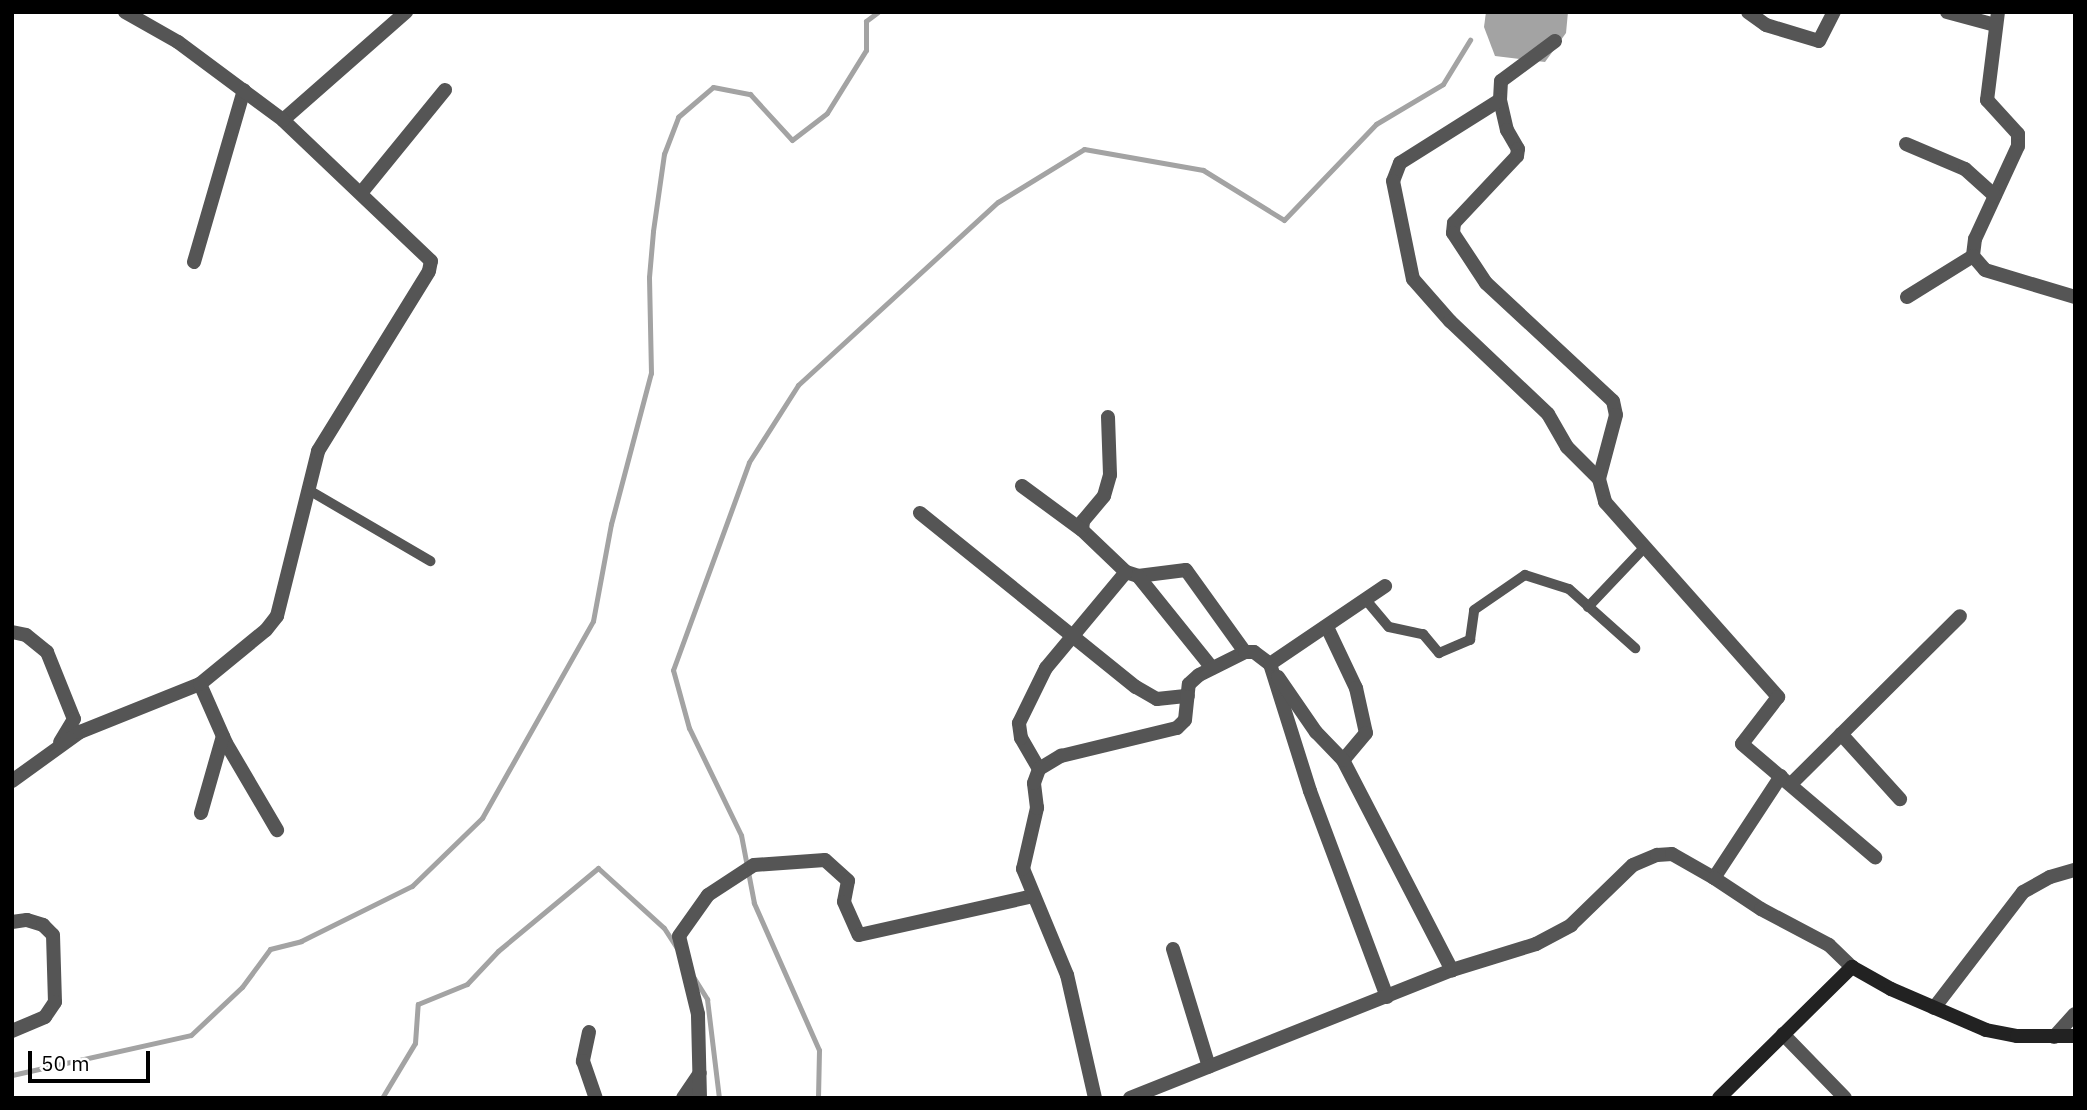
<!DOCTYPE html>
<style>
body{margin:0}
#map{position:relative;width:2087px;height:1110px;overflow:hidden;background:#fff;font-family:"IBM Plex Sans",sans-serif}
div>[style]{position:absolute}
[style*='--x']{left:calc(var(--x)*1px);top:calc(var(--y)*1px);width:calc(var(--w)*1px);rotate:calc(var(--a)*1deg)}
.water>*{inset:0;background:#a3a3a3}
.stream>*{height:5px;margin:-2.5px;padding:0 2.5px;transform-origin:2.5px;border-radius:2.5px;background:#a3a3a3}
.lane>*{height:10px;margin:-5px;padding:0 5px;transform-origin:5px;border-radius:5px;background:#555}
.street>*{height:14px;margin:-7px;padding:0 7px;transform-origin:7px;border-radius:7px;background:#555}
.secondary>*{height:14px;margin:-7px;padding:0 7px;transform-origin:7px;border-radius:7px;background:#222}
span{translate:-50% -50%;white-space:nowrap;text-align:center;line-height:1.15;-webkit-text-stroke:5px #fff;paint-order:stroke}
.frame{position:absolute;inset:0;border:14px solid #000;pointer-events:none}
.scale{position:absolute;left:28px;top:1051px;width:122px;height:32px;box-sizing:border-box;border:4px solid #000;border-top:0;padding-left:9px;font-size:21px;line-height:24px;white-space:nowrap;color:#000;-webkit-text-stroke:5px #fff;paint-order:stroke}
</style>
<div id="map">
<div class="water">
<i style="clip-path:polygon(1486px 12px,1568px 12px,1566px 33px,1545px 62px,1495px 56px,1484px 27px)"></i>
</div>
<div class="stream">
<i style="--x:694;--y:978;--w:25;--a:58"></i>
<i style="--x:707;--y:999;--w:100;--a:83.1"></i>
<i style="--x:12;--y:1075;--w:183;--a:-12.6"></i>
<i style="--x:191;--y:1035;--w:70;--a:-43.3"></i>
<i style="--x:242;--y:987;--w:47;--a:-53.6"></i>
<i style="--x:270;--y:949;--w:32;--a:-14"></i>
<i style="--x:301;--y:941;--w:124;--a:-26.4"></i>
<i style="--x:412;--y:886;--w:98;--a:-44.2"></i>
<i style="--x:482;--y:818;--w:226;--a:-60.6"></i>
<i style="--x:593;--y:621;--w:99;--a:-79.5"></i>
<i style="--x:611;--y:524;--w:156;--a:-75.2"></i>
<i style="--x:651;--y:373;--w:96;--a:-91.2"></i>
<i style="--x:649;--y:277;--w:46;--a:-85"></i>
<i style="--x:653;--y:231;--w:78;--a:-81.9"></i>
<i style="--x:664;--y:154;--w:40;--a:-69"></i>
<i style="--x:678;--y:117;--w:46;--a:-40.6"></i>
<i style="--x:713;--y:87;--w:38;--a:11"></i>
<i style="--x:750;--y:94;--w:62;--a:47.6"></i>
<i style="--x:792;--y:140;--w:44;--a:-37.6"></i>
<i style="--x:827;--y:113;--w:74;--a:-58.2"></i>
<i style="--x:866;--y:50;--w:29;--a:-90"></i>
<i style="--x:866;--y:21;--w:15;--a:-37"></i>
<i style="--x:382;--y:1098;--w:64;--a:-59"></i>
<i style="--x:415;--y:1043;--w:39;--a:-86"></i>
<i style="--x:418;--y:1004;--w:53;--a:-22.2"></i>
<i style="--x:467;--y:984;--w:45;--a:-46.8"></i>
<i style="--x:498;--y:951;--w:130;--a:-39.7"></i>
<i style="--x:598;--y:868;--w:89;--a:42.3"></i>
<i style="--x:664;--y:928;--w:24;--a:57"></i>
<i style="--x:818;--y:1098;--w:48;--a:-88.8"></i>
<i style="--x:819;--y:1050;--w:161;--a:-113.9"></i>
<i style="--x:754;--y:903;--w:69;--a:-100.8"></i>
<i style="--x:741;--y:835;--w:119;--a:-115.9"></i>
<i style="--x:689;--y:728;--w:60;--a:-105.4"></i>
<i style="--x:673;--y:670;--w:221;--a:-69.9"></i>
<i style="--x:749;--y:462;--w:91;--a:-57.5"></i>
<i style="--x:798;--y:385;--w:271;--a:-42.5"></i>
<i style="--x:998;--y:202;--w:101;--a:-31.6"></i>
<i style="--x:1084;--y:149;--w:121;--a:10"></i>
<i style="--x:1203;--y:170;--w:95;--a:31.7"></i>
<i style="--x:1284;--y:220;--w:133;--a:-46.2"></i>
<i style="--x:1376;--y:124;--w:78;--a:-30.8"></i>
<i style="--x:1443;--y:84;--w:52;--a:-58.5"></i>
</div>
<div class="lane">
<i style="--x:307;--y:489;--w:143;--a:30.3"></i>
<i style="--x:1366;--y:600;--w:35;--a:50"></i>
<i style="--x:1389;--y:627;--w:35;--a:12"></i>
<i style="--x:1423;--y:634;--w:25;--a:50"></i>
<i style="--x:1439;--y:653;--w:34;--a:-23"></i>
<i style="--x:1470;--y:640;--w:30;--a:-82"></i>
<i style="--x:1474;--y:610;--w:62;--a:-34.5"></i>
<i style="--x:1525;--y:575;--w:46;--a:17.7"></i>
<i style="--x:1569;--y:589;--w:89;--a:41.8"></i>
<i style="--x:1588;--y:607;--w:83;--a:-46.5"></i>
</div>
<div class="street">
<i style="--x:1748;--y:12;--w:22;--a:36"></i>
<i style="--x:1766;--y:25;--w:55;--a:16.8"></i>
<i style="--x:1819;--y:41;--w:33;--a:-63"></i>
<i style="--x:1947;--y:12;--w:50;--a:15.2"></i>
<i style="--x:1998;--y:12;--w:89;--a:97.1"></i>
<i style="--x:1987;--y:100;--w:46;--a:47.6"></i>
<i style="--x:2018;--y:134;--w:12;--a:90"></i>
<i style="--x:2018;--y:146;--w:102;--a:114.8"></i>
<i style="--x:1975;--y:239;--w:17;--a:97"></i>
<i style="--x:1973;--y:256;--w:18;--a:49"></i>
<i style="--x:1985;--y:270;--w:94;--a:16.7"></i>
<i style="--x:1555;--y:41;--w:67;--a:143.5"></i>
<i style="--x:1501;--y:81;--w:19;--a:93"></i>
<i style="--x:1500;--y:100;--w:31;--a:77"></i>
<i style="--x:1507;--y:130;--w:22;--a:60"></i>
<i style="--x:1518;--y:149;--w:7;--a:98"></i>
<i style="--x:1517;--y:156;--w:92;--a:133.2"></i>
<i style="--x:1454;--y:223;--w:10;--a:96"></i>
<i style="--x:1453;--y:233;--w:60;--a:56.6"></i>
<i style="--x:1486;--y:283;--w:173;--a:42.9"></i>
<i style="--x:1613;--y:401;--w:14;--a:78"></i>
<i style="--x:1616;--y:415;--w:66;--a:104.9"></i>
<i style="--x:1599;--y:479;--w:24;--a:75"></i>
<i style="--x:1605;--y:502;--w:261;--a:48.4"></i>
<i style="--x:1778;--y:697;--w:59;--a:127.5"></i>
<i style="--x:1742;--y:744;--w:175;--a:40.4"></i>
<i style="--x:1500;--y:100;--w:118;--a:147.8"></i>
<i style="--x:1400;--y:163;--w:19;--a:111"></i>
<i style="--x:1393;--y:181;--w:100;--a:78.5"></i>
<i style="--x:1413;--y:279;--w:56;--a:48.6"></i>
<i style="--x:1450;--y:321;--w:135;--a:43.5"></i>
<i style="--x:1548;--y:414;--w:38;--a:60"></i>
<i style="--x:1567;--y:447;--w:45;--a:45"></i>
<i style="--x:283;--y:120;--w:164;--a:-41.3"></i>
<i style="--x:1906;--y:144;--w:64;--a:23"></i>
<i style="--x:1965;--y:169;--w:40;--a:42"></i>
<i style="--x:361;--y:193;--w:133;--a:-50.8"></i>
<i style="--x:194;--y:262;--w:179;--a:-73.8"></i>
<i style="--x:1907;--y:297;--w:78;--a:-31.8"></i>
<i style="--x:1108;--y:417;--w:58;--a:88"></i>
<i style="--x:1110;--y:475;--w:22;--a:106"></i>
<i style="--x:1104;--y:496;--w:33;--a:130"></i>
<i style="--x:1083;--y:521;--w:9;--a:96"></i>
<i style="--x:1082;--y:530;--w:61;--a:43.7"></i>
<i style="--x:1126;--y:572;--w:13;--a:18"></i>
<i style="--x:1138;--y:576;--w:48;--a:-7.1"></i>
<i style="--x:1186;--y:570;--w:101;--a:54.3"></i>
<i style="--x:1022;--y:486;--w:74;--a:36.3"></i>
<i style="--x:920;--y:513;--w:277;--a:38.9"></i>
<i style="--x:1136;--y:687;--w:24;--a:30"></i>
<i style="--x:1157;--y:699;--w:31;--a:-6"></i>
<i style="--x:1138;--y:576;--w:118;--a:51.2"></i>
<i style="--x:1327;--y:627;--w:68;--a:64.6"></i>
<i style="--x:1356;--y:688;--w:46;--a:77.5"></i>
<i style="--x:1366;--y:733;--w:35;--a:130"></i>
<i style="--x:1343;--y:760;--w:237;--a:62.6"></i>
<i style="--x:12;--y:632;--w:14;--a:12"></i>
<i style="--x:26;--y:635;--w:27;--a:39"></i>
<i style="--x:47;--y:652;--w:72;--a:68.1"></i>
<i style="--x:74;--y:719;--w:27;--a:121"></i>
<i style="--x:1270;--y:664;--w:133;--a:72.5"></i>
<i style="--x:1310;--y:791;--w:220;--a:69.5"></i>
<i style="--x:1278;--y:677;--w:67;--a:55.4"></i>
<i style="--x:1316;--y:732;--w:39;--a:46"></i>
<i style="--x:200;--y:684;--w:64;--a:66.2"></i>
<i style="--x:226;--y:743;--w:101;--a:59.6"></i>
<i style="--x:1841;--y:734;--w:88;--a:47.8"></i>
<i style="--x:1039;--y:769;--w:36;--a:-120"></i>
<i style="--x:1021;--y:738;--w:15;--a:-98"></i>
<i style="--x:1019;--y:723;--w:61;--a:-63.9"></i>
<i style="--x:1046;--y:668;--w:125;--a:-50.2"></i>
<i style="--x:12;--y:781;--w:84;--a:-35.8"></i>
<i style="--x:80;--y:732;--w:129;--a:-21.8"></i>
<i style="--x:200;--y:684;--w:85;--a:-39.3"></i>
<i style="--x:266;--y:630;--w:18;--a:-52"></i>
<i style="--x:277;--y:616;--w:170;--a:-76"></i>
<i style="--x:318;--y:451;--w:211;--a:-58.3"></i>
<i style="--x:429;--y:271;--w:10;--a:-79"></i>
<i style="--x:431;--y:261;--w:204;--a:-136.4"></i>
<i style="--x:283;--y:120;--w:131;--a:-143.4"></i>
<i style="--x:178;--y:42;--w:61;--a:-150.5"></i>
<i style="--x:1791;--y:784;--w:238;--a:-44.8"></i>
<i style="--x:201;--y:813;--w:80;--a:-74.1"></i>
<i style="--x:1714;--y:878;--w:122;--a:-56.7"></i>
<i style="--x:12;--y:922;--w:15;--a:-8"></i>
<i style="--x:27;--y:920;--w:17;--a:17"></i>
<i style="--x:43;--y:925;--w:14;--a:45"></i>
<i style="--x:53;--y:935;--w:67;--a:88.3"></i>
<i style="--x:55;--y:1002;--w:18;--a:124"></i>
<i style="--x:45;--y:1017;--w:36;--a:157"></i>
<i style="--x:1173;--y:949;--w:123;--a:73"></i>
<i style="--x:1934;--y:1008;--w:146;--a:-52.5"></i>
<i style="--x:2023;--y:892;--w:31;--a:-29"></i>
<i style="--x:2050;--y:877;--w:26;--a:-16"></i>
<i style="--x:589;--y:1032;--w:30;--a:102"></i>
<i style="--x:583;--y:1061;--w:39;--a:71"></i>
<i style="--x:1783;--y:1034;--w:89;--a:45.9"></i>
<i style="--x:2054;--y:1037;--w:31;--a:-48"></i>
<i style="--x:683;--y:1098;--w:30;--a:-56"></i>
<i style="--x:700;--y:1098;--w:84;--a:-91.4"></i>
<i style="--x:698;--y:1014;--w:80;--a:-103.7"></i>
<i style="--x:679;--y:936;--w:50;--a:-54.7"></i>
<i style="--x:708;--y:895;--w:55;--a:-33.1"></i>
<i style="--x:754;--y:865;--w:71;--a:-4"></i>
<i style="--x:825;--y:860;--w:31;--a:42"></i>
<i style="--x:848;--y:881;--w:21;--a:101"></i>
<i style="--x:844;--y:902;--w:36;--a:66"></i>
<i style="--x:859;--y:935;--w:179;--a:-12.6"></i>
<i style="--x:1095;--y:1098;--w:126;--a:-102.8"></i>
<i style="--x:1067;--y:975;--w:115;--a:-112.5"></i>
<i style="--x:1023;--y:869;--w:63;--a:-77.1"></i>
<i style="--x:1037;--y:808;--w:25;--a:-97"></i>
<i style="--x:1034;--y:783;--w:15;--a:-70"></i>
<i style="--x:1039;--y:769;--w:26;--a:-31"></i>
<i style="--x:1061;--y:756;--w:119;--a:-13.6"></i>
<i style="--x:1177;--y:728;--w:11;--a:-45"></i>
<i style="--x:1185;--y:720;--w:36;--a:-84"></i>
<i style="--x:1189;--y:684;--w:13;--a:-42"></i>
<i style="--x:1199;--y:675;--w:51;--a:-26.6"></i>
<i style="--x:1245;--y:652;--w:9;--a:0"></i>
<i style="--x:1254;--y:652;--w:20;--a:37"></i>
<i style="--x:1270;--y:664;--w:139;--a:-34.1"></i>
<i style="--x:1130;--y:1098;--w:347;--a:-21.7"></i>
<i style="--x:1452;--y:970;--w:88;--a:-17.2"></i>
<i style="--x:1536;--y:944;--w:40;--a:-28"></i>
<i style="--x:1571;--y:925;--w:86;--a:-44.1"></i>
<i style="--x:1633;--y:865;--w:26;--a:-23"></i>
<i style="--x:1657;--y:855;--w:15;--a:-4"></i>
<i style="--x:1672;--y:854;--w:48;--a:29.7"></i>
<i style="--x:1714;--y:878;--w:56;--a:33.4"></i>
<i style="--x:1761;--y:909;--w:77;--a:27.9"></i>
<i style="--x:1829;--y:945;--w:32;--a:44"></i>
</div>
<div class="secondary">
<i style="--x:1719;--y:1098;--w:187;--a:-44.6"></i>
<i style="--x:1852;--y:967;--w:45;--a:29.4"></i>
<i style="--x:1891;--y:989;--w:103;--a:23.3"></i>
<i style="--x:1986;--y:1030;--w:32;--a:11"></i>
<i style="--x:2017;--y:1036;--w:58;--a:0"></i>
</div>
<div class="frame"></div>
<div class="scale">50 m</div>
</div>
